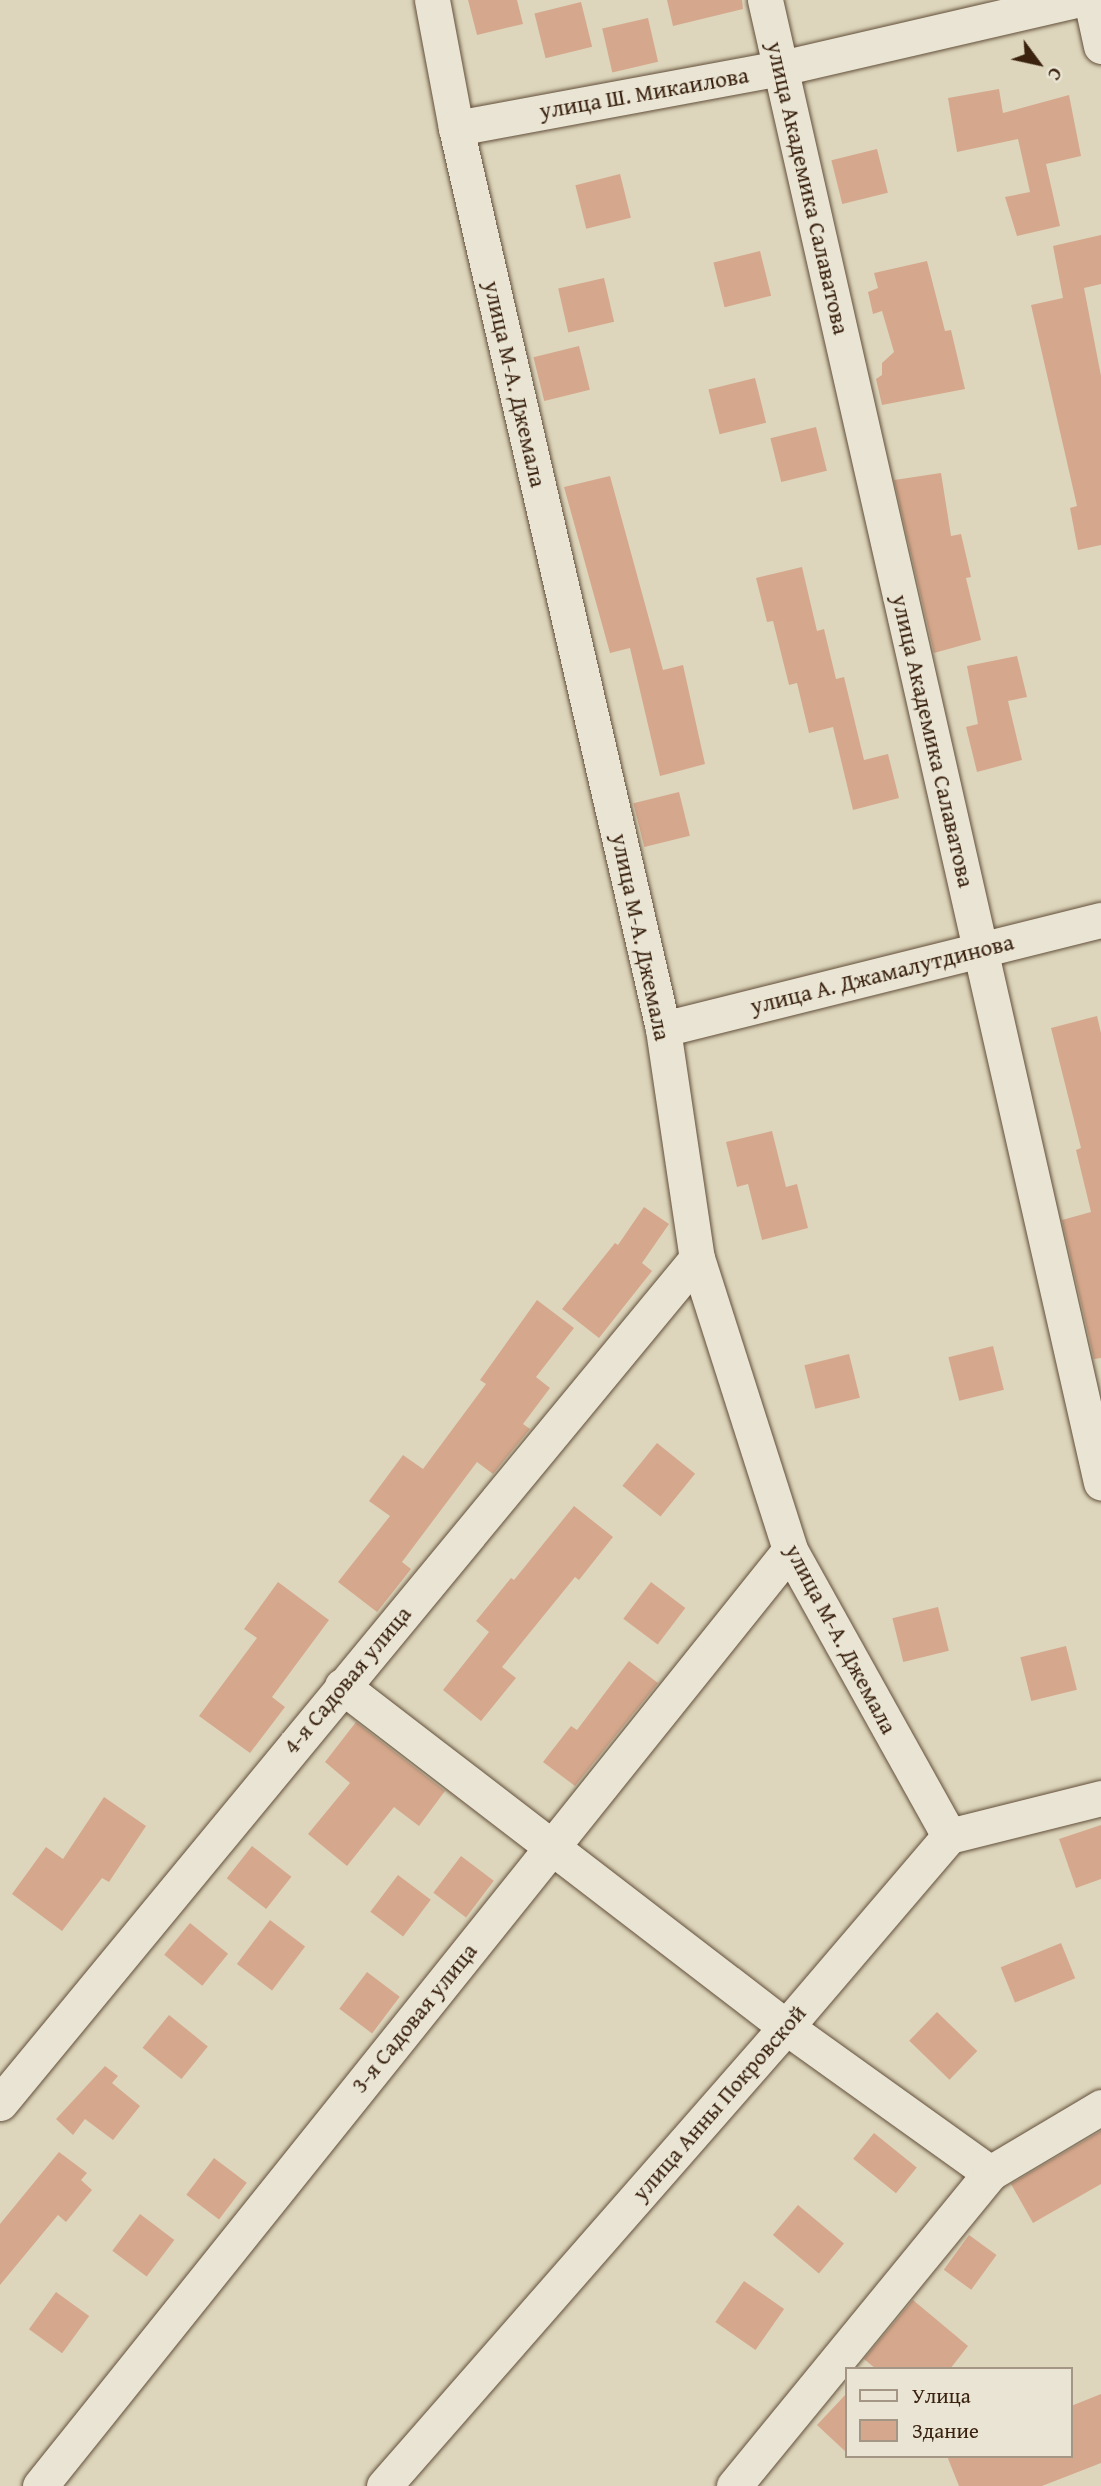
<!DOCTYPE html>
<meta charset="utf-8">
<style>
body{margin:0}
#map{position:relative;width:1101px;height:2486px;overflow:hidden;background:#ddd6bc;font-family:"Gentium Book Plus",serif}
div>[style]{position:absolute}
[style*='--x']{left:calc(var(--x)*1px);top:calc(var(--y)*1px);width:calc(var(--w)*1px);rotate:calc(var(--a)*1deg)}
.building>*{inset:0;background:#d5a88d;transform-origin:0 0}
.roads{filter:drop-shadow(0 0 2px #634f3a) drop-shadow(0 0 2px #634f3a)}
.minor>*{height:35px;margin:-17.5px;padding:0 17.5px;transform-origin:17.5px;border-radius:17.5px;background:#e9e4d3}
span{translate:-50% -50%;white-space:nowrap;text-align:center;line-height:1.15;-webkit-text-stroke:7px #e9e4d3;paint-order:stroke}
.street-label{font-size:23px;color:#3a220f}
.legend{position:absolute;left:845px;top:2367px;width:228px;height:91px;box-sizing:border-box;background:#e9e4d3;border:2px solid #a39685;margin:0;padding:9px 12px;list-style:none;font-size:21px;color:#3a220f}
.legend li{display:flex;align-items:center;gap:14px;height:35px}
.legend b{width:35px;border:2px solid #a39685}
.north{position:absolute;left:1003px;top:28px;width:70px;height:70px;-webkit-text-stroke:5px #e9e4d3;paint-order:stroke;rotate:123deg;font-size:19px;font-weight:700;line-height:28px;text-align:center;color:#3a220f}
.north::after{content:'';display:block;margin:auto;width:24px;height:32px;background:#3a220f;clip-path:polygon(50% 0,100% 100%,50% 72%,0 100%)}
</style>
<div id="map">
<div class="building">
<i style="clip-path:polygon(468px 0,517px 0,523px 24px,477px 35px)"></i>
<i style="clip-path:polygon(667px 0,742px 0,743px 9px,673px 26px)"></i>
<i style="left:581px;top:2px;width:46px;height:48px;rotate:76deg"></i>
<i style="left:648px;top:18px;width:45px;height:47px;rotate:77deg"></i>
<i style="clip-path:polygon(999px 89px,1003px 113px,1069px 95px,1081px 156px,1046px 164px,1060px 226px,1017px 236px,1005px 197px,1030px 192px,1018px 139px,957px 152px,948px 98px)"></i>
<i style="left:877px;top:149px;width:45px;height:47px;rotate:76deg"></i>
<i style="left:620px;top:174px;width:45px;height:46px;rotate:76deg"></i>
<i style="clip-path:polygon(1101px 235px,1101px 284px,1084px 288px,1101px 376px,1101px 545px,1078px 550px,1070px 508px,1077px 506px,1031px 305px,1063px 298px,1053px 246px)"></i>
<i style="left:760px;top:251px;width:46px;height:48px;rotate:76deg"></i>
<i style="clip-path:polygon(927px 261px,945px 331px,951px 330px,965px 389px,882px 405px,876px 379px,882px 375px,882px 363px,894px 352px,882px 311px,873px 314px,868px 292px,878px 288px,874px 273px)"></i>
<i style="left:604px;top:278px;width:45px;height:47px;rotate:77deg"></i>
<i style="left:579px;top:346px;width:45px;height:47px;rotate:76deg"></i>
<i style="left:755px;top:378px;width:46px;height:48px;rotate:76deg"></i>
<i style="left:816px;top:427px;width:45px;height:47px;rotate:76deg"></i>
<i style="clip-path:polygon(941px 473px,951px 536px,961px 534px,971px 577px,966px 578px,981px 640px,934px 653px,894px 480px)"></i>
<i style="clip-path:polygon(610px 476px,663px 670px,683px 665px,705px 764px,660px 776px,630px 648px,610px 653px,564px 487px)"></i>
<i style="clip-path:polygon(802px 567px,817px 631px,824px 629px,836px 679px,844px 677px,864px 760px,888px 754px,899px 798px,853px 810px,833px 727px,809px 733px,797px 683px,789px 685px,773px 621px,767px 622px,756px 578px)"></i>
<i style="clip-path:polygon(1017px 656px,1027px 697px,1008px 701px,1022px 760px,977px 772px,966px 727px,978px 724px,967px 666px)"></i>
<i style="left:679px;top:792px;width:45px;height:47px;rotate:76deg"></i>
<i style="clip-path:polygon(1097px 1016px,1101px 1033px,1101px 1358px,1094px 1359px,1062px 1220px,1091px 1212px,1076px 1150px,1081px 1148px,1051px 1028px)"></i>
<i style="clip-path:polygon(772px 1131px,786px 1187px,797px 1184px,808px 1228px,762px 1240px,748px 1184px,737px 1187px,726px 1142px)"></i>
<i style="clip-path:polygon(644px 1207px,669px 1224px,642px 1263px,652px 1271px,599px 1338px,562px 1309px,615px 1243px,618px 1245px)"></i>
<i style="clip-path:polygon(537px 1300px,574px 1328px,536px 1377px,550px 1388px,523px 1424px,530px 1429px,493px 1474px,477px 1462px,402px 1562px,411px 1569px,377px 1612px,338px 1582px,390px 1516px,369px 1501px,403px 1455px,423px 1469px,486px 1384px,480px 1380px)"></i>
<i style="left:993px;top:1346px;width:45px;height:46px;rotate:76deg"></i>
<i style="left:849px;top:1354px;width:45px;height:46px;rotate:76deg"></i>
<i style="left:657px;top:1443px;width:49px;height:55px;rotate:39deg"></i>
<i style="clip-path:polygon(574px 1506px,613px 1537px,579px 1580px,575px 1577px,502px 1667px,516px 1678px,481px 1721px,443px 1690px,489px 1632px,476px 1621px,511px 1578px,514px 1580px)"></i>
<i style="clip-path:polygon(278px 1582px,329px 1620px,272px 1697px,285px 1707px,250px 1753px,199px 1716px,257px 1638px,244px 1629px)"></i>
<i style="left:651px;top:1582px;width:43px;height:46px;rotate:37deg"></i>
<i style="left:938px;top:1607px;width:45px;height:47px;rotate:76deg"></i>
<i style="left:1066px;top:1646px;width:45px;height:47px;rotate:76deg"></i>
<i style="clip-path:polygon(629px 1661px,658px 1683px,575px 1786px,543px 1762px,571px 1726px,577px 1730px)"></i>
<i style="clip-path:polygon(356px 1722px,445px 1791px,419px 1826px,394px 1807px,347px 1866px,308px 1834px,350px 1783px,325px 1762px)"></i>
<i style="clip-path:polygon(104px 1797px,146px 1826px,109px 1882px,102px 1878px,62px 1931px,12px 1894px,46px 1847px,63px 1859px)"></i>
<i style="clip-path:polygon(1101px 1825px,1101px 1879px,1076px 1888px,1059px 1839px)"></i>
<i style="left:252px;top:1846px;width:50px;height:41px;rotate:38deg"></i>
<i style="left:461px;top:1856px;width:41px;height:46px;rotate:37deg"></i>
<i style="left:398px;top:1875px;width:41px;height:46px;rotate:37deg"></i>
<i style="left:270px;top:1920px;width:44px;height:55px;rotate:37deg"></i>
<i style="left:190px;top:1923px;width:49px;height:41px;rotate:39deg"></i>
<i style="left:1061px;top:1943px;width:38px;height:65px;rotate:68deg"></i>
<i style="left:367px;top:1972px;width:41px;height:46px;rotate:37deg"></i>
<i style="left:937px;top:2012px;width:56px;height:40px;rotate:44deg"></i>
<i style="left:169px;top:2015px;width:50px;height:42px;rotate:39deg"></i>
<i style="clip-path:polygon(105px 2066px,118px 2076px,112px 2083px,140px 2106px,113px 2140px,85px 2119px,73px 2135px,56px 2119px)"></i>
<i style="clip-path:polygon(1101px 2131px,1101px 2184px,1033px 2223px,1011px 2184px)"></i>
<i style="left:874px;top:2133px;width:55px;height:33px;rotate:39deg"></i>
<i style="clip-path:polygon(59px 2152px,87px 2173px,81px 2180px,92px 2190px,66px 2222px,58px 2215px,0 2285px,0 2224px)"></i>
<i style="left:214px;top:2158px;width:41px;height:46px;rotate:37deg"></i>
<i style="left:798px;top:2205px;width:60px;height:39px;rotate:40deg"></i>
<i style="left:140px;top:2214px;width:43px;height:46px;rotate:37deg"></i>
<i style="left:969px;top:2235px;width:34px;height:43px;rotate:36deg"></i>
<i style="left:744px;top:2281px;width:49px;height:50px;rotate:35deg"></i>
<i style="left:56px;top:2292px;width:41px;height:46px;rotate:36deg"></i>
<i style="clip-path:polygon(913px 2300px,968px 2346px,950px 2369px,876px 2369px,864px 2359px)"></i>
<i style="clip-path:polygon(847px 2393px,847px 2453px,817px 2425px)"></i>
<i style="clip-path:polygon(1101px 2394px,1101px 2463px,1042px 2486px,959px 2486px,947px 2456px,1071px 2456px,1071px 2406px)"></i>
</div>
<div class="roads">
<div class="minor">
<i style="--x:432;--y:0;--w:130;--a:79.4"></i>
<i style="--x:456;--y:128;--w:924;--a:77.06"></i>
<i style="--x:663;--y:1029;--w:232;--a:81.6"></i>
<i style="--x:697;--y:1258;--w:306;--a:72.3"></i>
<i style="--x:790;--y:1550;--w:327;--a:60.9"></i>
<i style="--x:765;--y:0;--w:1520;--a:77.23"></i>
<i style="--x:1091;--y:0;--w:47;--a:77.7"></i>
<i style="--x:456;--y:128;--w:330;--a:-10.5"></i>
<i style="--x:781;--y:68;--w:303;--a:-13"></i>
<i style="--x:663;--y:1029;--w:451;--a:-14"></i>
<i style="--x:342;--y:1686;--w:560;--a:37.52"></i>
<i style="--x:786;--y:2027;--w:251;--a:35.6"></i>
<i style="--x:0;--y:2103;--w:1095;--a:-50.48"></i>
<i style="--x:40;--y:2486;--w:1199;--a:-51.3"></i>
<i style="--x:384;--y:2486;--w:610;--a:-48.79"></i>
<i style="--x:786;--y:2027;--w:251;--a:-49.5"></i>
<i style="--x:949;--y:1836;--w:157;--a:-14"></i>
<i style="--x:734;--y:2486;--w:404;--a:-50.7"></i>
<i style="--x:990;--y:2173;--w:129;--a:-30.7"></i>
</div>
</div>
<div class="street-label">
<span style="left:644px;top:93px;rotate:-10deg">улица Ш. Микаилова</span>
<span style="left:808px;top:188px;rotate:77deg">улица Академика Салаватова</span>
<span style="left:515px;top:384px;rotate:77deg">улица М-А. Джемала</span>
<span style="left:933px;top:741px;rotate:77deg">улица Академика Салаватова</span>
<span style="left:641px;top:937px;rotate:78deg">улица М-А. Джемала</span>
<span style="left:882px;top:974px;rotate:-14deg">улица А. Джамалутдинова</span>
<span style="left:841px;top:1639px;rotate:62deg">улица М-А. Джемала</span>
<span style="left:347px;top:1680px;rotate:-50deg">4-я Садовая улица</span>
<span style="left:414px;top:2018px;rotate:-51deg">3-я Садовая улица</span>
<span style="left:719px;top:2103px;rotate:-49deg">улица Анны Покровской</span>
</div>
<ul class="legend">
<li><b style="height:9px;background:#e9e4d3"></b>Улица</li>
<li><b style="height:19px;background:#d5a88d"></b>Здание</li>
</ul>
<div class="north">С</div>
</div>
